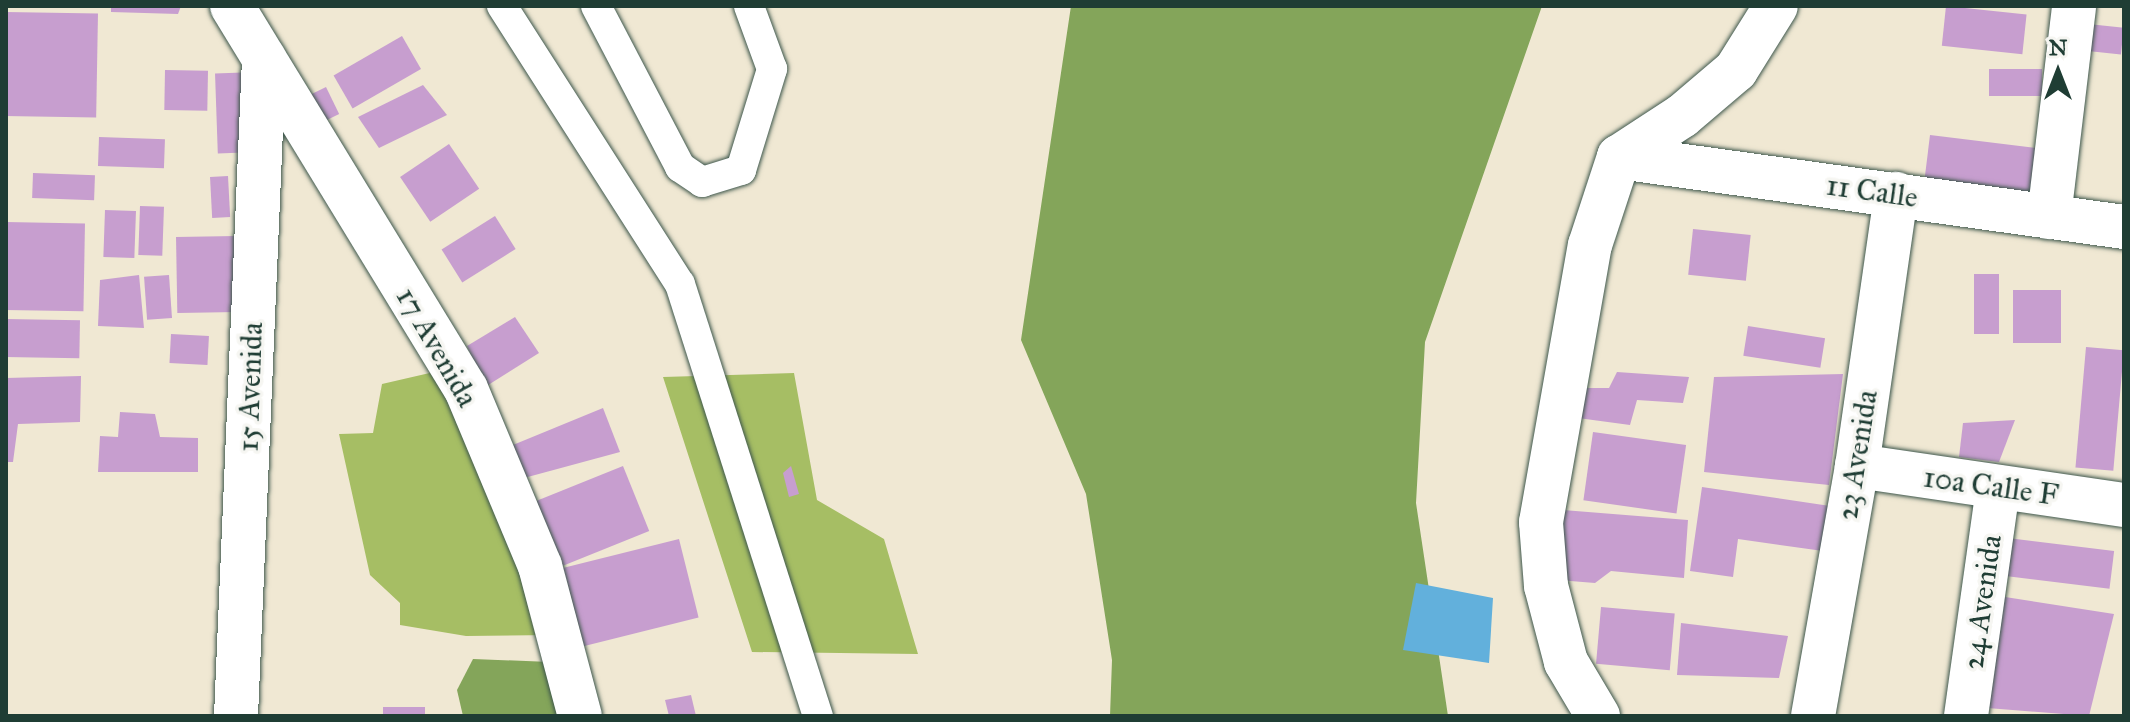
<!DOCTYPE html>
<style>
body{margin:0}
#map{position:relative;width:2130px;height:722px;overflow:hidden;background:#f0e8d3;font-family:"IM FELL Great Primer",serif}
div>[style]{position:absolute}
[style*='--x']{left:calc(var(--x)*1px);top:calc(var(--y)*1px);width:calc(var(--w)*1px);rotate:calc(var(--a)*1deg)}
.green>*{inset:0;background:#a6be64}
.forest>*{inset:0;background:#84a55a}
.water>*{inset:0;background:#62b0dc}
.building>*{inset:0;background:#c79ecf;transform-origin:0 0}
.roads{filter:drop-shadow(0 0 2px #3e574c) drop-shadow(0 0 2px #3e574c)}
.lane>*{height:30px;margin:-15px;padding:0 15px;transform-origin:15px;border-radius:15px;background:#fff}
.street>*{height:44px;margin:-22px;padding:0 22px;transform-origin:22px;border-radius:22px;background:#fff}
span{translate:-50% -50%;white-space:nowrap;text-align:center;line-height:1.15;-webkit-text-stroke:7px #f6f6f2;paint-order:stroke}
.street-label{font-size:30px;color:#1f3d34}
.frame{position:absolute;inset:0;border:8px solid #1f3d34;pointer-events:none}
.north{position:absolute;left:2018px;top:32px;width:80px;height:80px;-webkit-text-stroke:6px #f6f6f2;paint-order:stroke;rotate:0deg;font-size:22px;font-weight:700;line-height:32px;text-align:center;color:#1f3d34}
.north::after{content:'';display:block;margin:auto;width:28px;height:36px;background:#1f3d34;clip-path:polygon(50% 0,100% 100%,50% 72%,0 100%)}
</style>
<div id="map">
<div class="green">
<i style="clip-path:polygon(434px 372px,551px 635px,466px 636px,400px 625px,400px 603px,370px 575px,339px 434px,373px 433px,382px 384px)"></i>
<i style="clip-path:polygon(794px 373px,817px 500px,884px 539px,918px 654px,752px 652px,663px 377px)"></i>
</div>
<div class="forest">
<i style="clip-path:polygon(1071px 6px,1542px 6px,1425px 342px,1416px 503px,1448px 716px,1110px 716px,1112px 660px,1086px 494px,1021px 340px)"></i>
<i style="clip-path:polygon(473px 659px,550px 662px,563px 716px,463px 716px,457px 690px)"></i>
</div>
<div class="water">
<i style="clip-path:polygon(1416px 583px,1493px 598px,1489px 663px,1403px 650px)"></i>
</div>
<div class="building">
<i style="clip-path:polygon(111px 6px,181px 6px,178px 14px,111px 12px)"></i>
<i style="left:1946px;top:6px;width:81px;height:40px;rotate:6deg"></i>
<i style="left:6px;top:12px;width:92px;height:104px;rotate:1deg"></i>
<i style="left:2079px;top:23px;width:45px;height:27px;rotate:6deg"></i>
<i style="left:402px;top:36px;width:38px;height:79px;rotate:60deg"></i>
<i style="left:1989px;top:69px;width:53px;height:27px"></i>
<i style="left:165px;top:70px;width:43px;height:40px;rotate:1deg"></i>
<i style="left:256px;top:72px;width:80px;height:41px;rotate:88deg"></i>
<i style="clip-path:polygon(423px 85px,447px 115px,379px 148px,358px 117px)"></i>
<i style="left:326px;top:87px;width:30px;height:29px;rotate:64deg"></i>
<i style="left:1930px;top:135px;width:110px;height:62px;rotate:7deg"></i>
<i style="left:99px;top:137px;width:66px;height:29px;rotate:2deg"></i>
<i style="left:449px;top:144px;width:54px;height:59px;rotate:56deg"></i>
<i style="left:33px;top:173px;width:62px;height:25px;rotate:2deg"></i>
<i style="left:228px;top:176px;width:41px;height:18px;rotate:87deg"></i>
<i style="left:140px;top:206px;width:24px;height:49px;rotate:2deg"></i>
<i style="left:105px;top:210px;width:31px;height:47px;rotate:2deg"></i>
<i style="left:495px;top:216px;width:39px;height:63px;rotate:58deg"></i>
<i style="left:6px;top:222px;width:79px;height:88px;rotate:1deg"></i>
<i style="left:1693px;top:229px;width:58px;height:46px;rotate:6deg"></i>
<i style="left:236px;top:236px;width:76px;height:60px;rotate:89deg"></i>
<i style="left:1974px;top:274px;width:25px;height:60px"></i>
<i style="clip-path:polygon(139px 275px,144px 328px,98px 326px,100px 280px)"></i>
<i style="left:169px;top:275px;width:43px;height:25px;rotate:86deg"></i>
<i style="left:2013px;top:290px;width:48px;height:53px"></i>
<i style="clip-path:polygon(515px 317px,539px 353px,485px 387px,467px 346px)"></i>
<i style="left:6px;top:319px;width:74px;height:38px;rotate:1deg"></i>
<i style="left:1748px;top:326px;width:78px;height:30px;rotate:9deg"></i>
<i style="left:171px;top:334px;width:38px;height:29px;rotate:3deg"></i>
<i style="left:2086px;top:347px;width:38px;height:121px;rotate:5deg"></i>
<i style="clip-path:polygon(1617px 372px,1689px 377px,1683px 403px,1637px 400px,1630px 425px,1578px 418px,1582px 388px,1609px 388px)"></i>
<i style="clip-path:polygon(1843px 374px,1829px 485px,1704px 472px,1714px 377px)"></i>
<i style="clip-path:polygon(81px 376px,80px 422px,18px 424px,13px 462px,6px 462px,6px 378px)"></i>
<i style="clip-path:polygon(603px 408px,620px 452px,524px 478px,498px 451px)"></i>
<i style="clip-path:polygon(120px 412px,155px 414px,160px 437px,198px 438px,198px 472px,98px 472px,100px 436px,118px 437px)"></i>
<i style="clip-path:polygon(2015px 420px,1999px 462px,1959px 457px,1963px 423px)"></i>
<i style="left:1593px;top:432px;width:94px;height:69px;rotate:8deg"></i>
<i style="left:623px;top:466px;width:70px;height:97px;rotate:68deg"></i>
<i style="clip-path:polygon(791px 466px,799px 494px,789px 497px,783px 473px)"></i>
<i style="clip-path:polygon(1702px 487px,1830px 506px,1823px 551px,1738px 539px,1733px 577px,1690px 571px)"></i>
<i style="clip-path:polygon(1563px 510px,1688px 520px,1684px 578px,1611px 571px,1595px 583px,1558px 580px)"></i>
<i style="left:2000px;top:537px;width:115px;height:38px;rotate:7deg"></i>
<i style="left:679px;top:539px;width:81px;height:129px;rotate:76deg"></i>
<i style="clip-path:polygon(1986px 594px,2114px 614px,2089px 716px,1975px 707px)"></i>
<i style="left:1601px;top:607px;width:74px;height:57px;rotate:5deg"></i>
<i style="clip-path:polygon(1681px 623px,1788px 636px,1779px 678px,1677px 675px)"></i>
<i style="clip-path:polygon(691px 695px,696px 716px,669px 716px,665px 700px)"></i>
<i style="left:383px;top:707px;width:42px;height:9px"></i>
</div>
<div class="roads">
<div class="lane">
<i style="--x:502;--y:6;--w:330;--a:57.4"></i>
<i style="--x:680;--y:284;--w:454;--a:72.3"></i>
<i style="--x:596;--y:6;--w:182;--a:62.4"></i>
<i style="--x:680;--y:167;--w:27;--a:34"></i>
<i style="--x:702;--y:182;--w:41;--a:-17.1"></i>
<i style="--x:741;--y:170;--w:106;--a:-72.9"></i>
<i style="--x:772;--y:69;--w:67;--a:-110.1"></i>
</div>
<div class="street">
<i style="--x:232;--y:6;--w:449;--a:58.6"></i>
<i style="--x:466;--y:389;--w:192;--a:67.3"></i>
<i style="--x:540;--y:566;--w:155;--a:75.1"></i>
<i style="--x:1619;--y:157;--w:510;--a:7.89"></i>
<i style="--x:2049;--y:217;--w:212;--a:-83.2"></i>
<i style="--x:1857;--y:466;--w:270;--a:8.3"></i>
<i style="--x:236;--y:716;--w:658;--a:-87.56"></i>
<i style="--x:1598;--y:716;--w:63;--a:-120.7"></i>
<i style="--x:1566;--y:662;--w:79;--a:-104.7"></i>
<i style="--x:1546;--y:586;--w:64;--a:-94.5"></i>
<i style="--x:1541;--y:522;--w:281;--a:-80"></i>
<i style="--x:1590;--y:245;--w:93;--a:-71.8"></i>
<i style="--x:1619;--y:157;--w:75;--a:-33.1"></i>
<i style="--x:1682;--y:116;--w:71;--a:-40.4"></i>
<i style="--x:1736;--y:70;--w:75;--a:-58"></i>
<i style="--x:1813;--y:716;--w:254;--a:-80"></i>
<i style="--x:1857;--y:466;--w:275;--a:-81.8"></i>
<i style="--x:1966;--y:716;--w:231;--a:-82"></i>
</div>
</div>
<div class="street-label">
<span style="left:1872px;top:191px;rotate:8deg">11 Calle</span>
<span style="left:437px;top:347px;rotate:60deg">17 Avenida</span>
<span style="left:250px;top:387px;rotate:-88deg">15 Avenida</span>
<span style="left:1857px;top:455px;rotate:-81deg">23 Avenida</span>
<span style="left:1991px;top:486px;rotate:8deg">10a Calle F</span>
<span style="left:1982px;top:602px;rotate:-82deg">24 Avenida</span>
</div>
<div class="frame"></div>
<div class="north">N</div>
</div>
